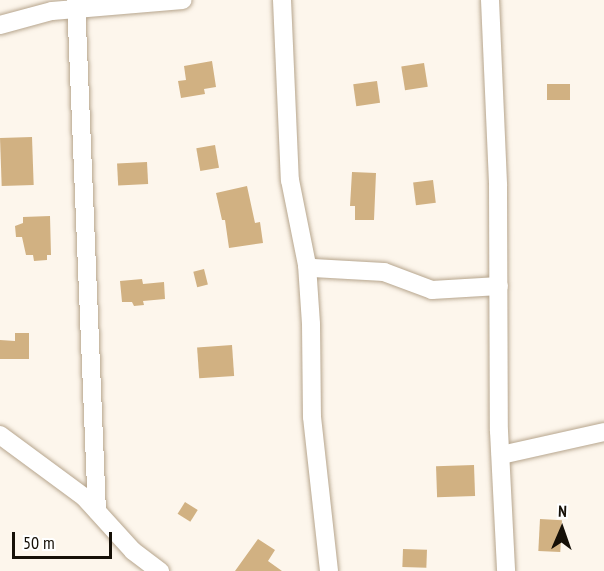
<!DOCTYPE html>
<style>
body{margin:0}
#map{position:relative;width:604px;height:571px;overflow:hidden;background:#fdf6ec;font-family:"PT Sans Narrow",sans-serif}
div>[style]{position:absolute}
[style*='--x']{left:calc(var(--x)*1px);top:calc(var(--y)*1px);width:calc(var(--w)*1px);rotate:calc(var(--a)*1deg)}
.building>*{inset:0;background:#d1b182;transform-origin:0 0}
.roads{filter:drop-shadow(0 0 2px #b6a58d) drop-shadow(0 0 2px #b6a58d)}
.minor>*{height:18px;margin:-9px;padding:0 9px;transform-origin:9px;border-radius:9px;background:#fff}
span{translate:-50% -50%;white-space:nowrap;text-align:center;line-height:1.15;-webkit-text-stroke:6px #fff;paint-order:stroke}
.north{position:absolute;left:532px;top:499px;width:60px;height:60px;-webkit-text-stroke:4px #fff;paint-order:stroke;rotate:2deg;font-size:16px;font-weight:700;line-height:24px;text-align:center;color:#161007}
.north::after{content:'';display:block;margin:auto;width:21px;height:27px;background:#161007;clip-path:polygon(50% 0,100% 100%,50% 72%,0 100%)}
.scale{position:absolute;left:12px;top:532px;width:100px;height:27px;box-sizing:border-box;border:3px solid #161007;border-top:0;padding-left:8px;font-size:18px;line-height:21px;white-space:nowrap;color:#161007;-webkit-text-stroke:4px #fff;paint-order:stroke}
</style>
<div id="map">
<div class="building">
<i style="clip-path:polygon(212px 61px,216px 87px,204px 89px,205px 94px,181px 98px,178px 81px,186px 80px,184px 66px)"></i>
<i style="left:424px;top:63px;width:24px;height:23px;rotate:81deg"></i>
<i style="left:377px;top:81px;width:22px;height:24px;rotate:82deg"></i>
<i style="left:547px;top:84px;width:23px;height:16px"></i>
<i style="left:32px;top:137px;width:48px;height:32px;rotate:88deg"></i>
<i style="left:215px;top:145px;width:23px;height:19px;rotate:80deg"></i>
<i style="left:147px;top:162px;width:22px;height:30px;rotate:87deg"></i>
<i style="clip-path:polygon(352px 172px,376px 173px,374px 220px,355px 220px,355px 206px,350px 206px)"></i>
<i style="left:433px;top:180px;width:23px;height:20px;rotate:83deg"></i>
<i style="clip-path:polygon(247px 186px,255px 223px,260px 222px,263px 243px,229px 248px,225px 220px,222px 220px,216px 193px)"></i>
<i style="clip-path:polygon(50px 216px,51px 255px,47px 255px,47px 260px,34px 261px,33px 255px,26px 255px,22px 237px,16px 237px,15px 226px,23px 223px,23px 217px)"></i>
<i style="left:204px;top:269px;width:16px;height:11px;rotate:76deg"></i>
<i style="clip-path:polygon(142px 279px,143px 284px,164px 282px,165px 299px,143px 301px,144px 305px,134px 306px,132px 302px,122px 302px,120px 281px)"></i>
<i style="clip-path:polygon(15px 333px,29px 333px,29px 359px,0 359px,0 340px,15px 341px)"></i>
<i style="left:232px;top:345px;width:31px;height:35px;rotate:86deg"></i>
<i style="left:474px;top:465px;width:31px;height:38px;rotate:88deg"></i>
<i style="left:185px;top:502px;width:15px;height:14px;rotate:32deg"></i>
<i style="left:540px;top:519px;width:22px;height:32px;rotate:3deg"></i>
<i style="clip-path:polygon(258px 539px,275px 550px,268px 561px,282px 571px,235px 571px)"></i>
<i style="left:403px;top:549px;width:24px;height:18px;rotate:2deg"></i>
</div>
<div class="roads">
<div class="minor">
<i style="--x:76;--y:0;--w:511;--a:87.65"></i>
<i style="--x:282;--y:0;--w:180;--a:87.5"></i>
<i style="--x:290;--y:180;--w:87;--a:78.7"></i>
<i style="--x:307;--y:265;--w:7;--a:27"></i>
<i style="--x:313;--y:268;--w:71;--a:3.2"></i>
<i style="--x:384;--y:272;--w:51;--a:20.6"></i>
<i style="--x:432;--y:290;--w:67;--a:-3.4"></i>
<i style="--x:490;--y:0;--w:186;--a:87.5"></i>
<i style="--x:498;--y:186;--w:245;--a:89.8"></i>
<i style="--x:499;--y:431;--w:140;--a:87.1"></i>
<i style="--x:0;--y:25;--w:54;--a:-15.1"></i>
<i style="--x:52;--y:11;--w:131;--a:-4.8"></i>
<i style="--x:307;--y:265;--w:59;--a:86.1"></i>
<i style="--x:311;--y:324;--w:93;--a:89.4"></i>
<i style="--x:312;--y:417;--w:155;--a:83.7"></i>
<i style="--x:0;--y:435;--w:104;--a:36.4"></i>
<i style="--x:84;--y:497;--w:73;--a:47.8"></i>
<i style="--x:133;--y:551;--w:34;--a:37"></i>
<i style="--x:501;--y:455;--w:106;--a:-12.6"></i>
</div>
</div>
<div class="north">N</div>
<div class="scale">50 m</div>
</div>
